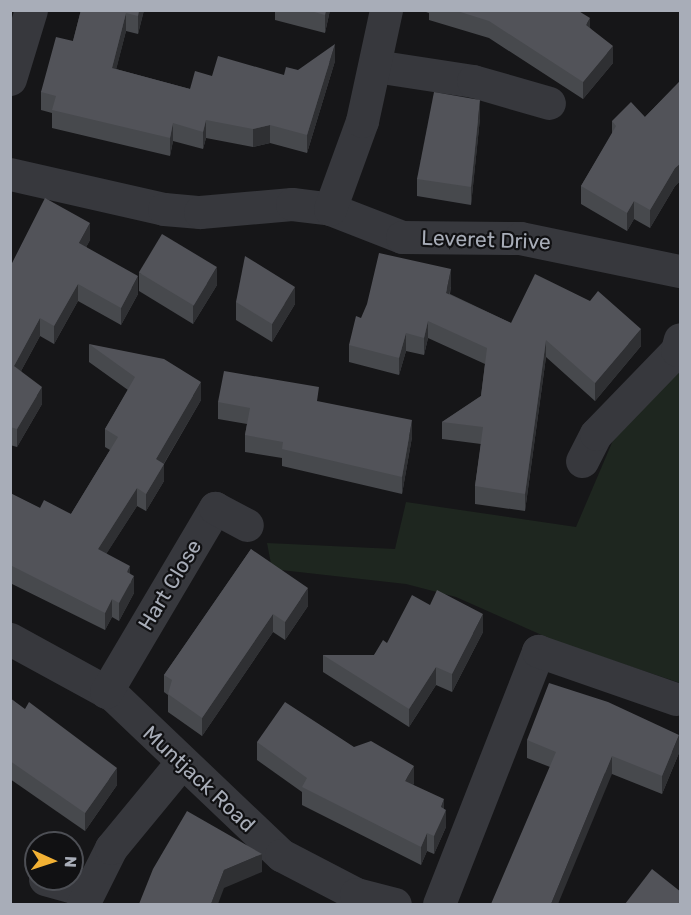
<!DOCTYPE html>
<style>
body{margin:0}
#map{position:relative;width:691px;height:915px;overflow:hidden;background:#161618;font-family:Rubik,sans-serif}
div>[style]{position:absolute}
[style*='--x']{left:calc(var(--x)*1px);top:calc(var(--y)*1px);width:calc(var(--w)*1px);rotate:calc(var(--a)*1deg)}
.green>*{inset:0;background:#1e261f}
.minor>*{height:33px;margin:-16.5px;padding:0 16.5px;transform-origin:16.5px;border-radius:16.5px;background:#37383d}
.wall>*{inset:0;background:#47494d}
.shaded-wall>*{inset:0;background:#2f3033}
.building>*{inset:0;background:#525359;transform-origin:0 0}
span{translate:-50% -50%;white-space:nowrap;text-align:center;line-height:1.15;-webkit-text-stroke:4.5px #111113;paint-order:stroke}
.street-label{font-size:21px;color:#a8adb8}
.frame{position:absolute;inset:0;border:12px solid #a8adb8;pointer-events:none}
.north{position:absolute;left:24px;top:831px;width:60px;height:60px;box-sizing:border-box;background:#111113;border:2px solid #4d4f55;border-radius:50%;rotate:93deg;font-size:16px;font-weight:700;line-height:24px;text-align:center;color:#a8adb8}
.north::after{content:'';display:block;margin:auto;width:21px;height:27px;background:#f2b134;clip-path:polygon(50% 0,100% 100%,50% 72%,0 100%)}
</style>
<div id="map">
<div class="green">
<i style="clip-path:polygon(680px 371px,680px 683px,555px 641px,456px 597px,406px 584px,272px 569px,267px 543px,395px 549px,406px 502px,576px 527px,614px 438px)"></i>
</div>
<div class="minor">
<i style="--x:375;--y:66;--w:99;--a:8.7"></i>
<i style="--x:473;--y:81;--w:79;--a:16.1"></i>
<i style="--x:10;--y:79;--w:72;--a:-73.1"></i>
<i style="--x:10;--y:174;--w:158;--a:12.8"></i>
<i style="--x:164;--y:209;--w:36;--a:5"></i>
<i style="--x:200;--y:212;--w:92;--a:-5"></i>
<i style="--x:292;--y:204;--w:38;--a:7"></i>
<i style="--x:330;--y:209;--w:77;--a:21.3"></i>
<i style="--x:402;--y:237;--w:118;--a:0.5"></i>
<i style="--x:520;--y:238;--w:163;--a:11.7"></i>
<i style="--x:330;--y:209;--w:94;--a:-70"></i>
<i style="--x:362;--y:121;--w:114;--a:-77.8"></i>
<i style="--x:582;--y:461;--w:30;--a:-63"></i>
<i style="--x:596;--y:434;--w:117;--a:-46"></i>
<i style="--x:677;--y:350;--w:11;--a:-75"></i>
<i style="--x:10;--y:639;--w:119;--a:28.7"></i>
<i style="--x:114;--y:696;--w:231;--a:43.6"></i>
<i style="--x:281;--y:855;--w:85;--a:27.5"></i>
<i style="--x:356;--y:894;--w:40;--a:14.4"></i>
<i style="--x:106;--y:692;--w:214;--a:-59.4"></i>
<i style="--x:215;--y:508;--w:36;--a:28"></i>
<i style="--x:45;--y:879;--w:45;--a:15.6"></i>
<i style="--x:83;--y:904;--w:63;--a:-63.4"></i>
<i style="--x:111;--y:848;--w:110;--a:-50.5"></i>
<i style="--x:439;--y:904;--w:272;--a:-68.6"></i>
<i style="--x:538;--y:651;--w:146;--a:19.2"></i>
</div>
<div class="wall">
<i style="clip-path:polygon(81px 10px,144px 10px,138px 34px,126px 31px,116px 69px,190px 89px,212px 76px,284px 75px,298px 70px,335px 61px,307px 153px,270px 143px,253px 147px,206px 138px,203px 149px,173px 141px,170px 156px,52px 128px,52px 113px,41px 110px,41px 92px,73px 41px)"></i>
<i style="clip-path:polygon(275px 10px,330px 10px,325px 33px,275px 20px)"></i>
<i style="clip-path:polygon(420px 10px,577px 10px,590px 28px,613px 63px,583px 99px,489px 38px,429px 20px,429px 13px)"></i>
<i style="clip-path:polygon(681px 80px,681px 180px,675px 186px,650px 228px,634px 219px,627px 231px,581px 204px,581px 186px,612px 134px,612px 121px,645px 117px)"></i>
<i style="clip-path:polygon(480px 118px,471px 205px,417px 196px,417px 179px)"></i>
<i style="clip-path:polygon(90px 240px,86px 247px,138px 294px,121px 325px,78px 301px,54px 344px,40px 336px,21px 371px,42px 404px,17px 447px,10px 445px,10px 267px)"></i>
<i style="clip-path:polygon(139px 273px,217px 285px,193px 324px,139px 291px)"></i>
<i style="clip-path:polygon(451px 286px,450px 294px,511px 323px,641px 346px,595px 401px,546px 357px,525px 511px,475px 504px,475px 486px,481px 444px,442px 439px,442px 422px,481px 396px,485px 364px,428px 338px,424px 355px,406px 351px,399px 375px,349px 362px,349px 345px)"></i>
<i style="clip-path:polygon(236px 302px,295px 304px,272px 342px,236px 320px)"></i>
<i style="clip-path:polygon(89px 344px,201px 400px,164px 464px,164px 481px,146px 511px,137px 506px,106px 554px,130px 573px,134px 593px,119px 621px,112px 617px,105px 630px,10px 583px,10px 493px,40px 508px,71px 514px,110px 450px,105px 447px,105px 429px,128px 390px,89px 362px)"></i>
<i style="clip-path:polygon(218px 402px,319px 402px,412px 437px,402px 494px,282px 466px,282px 458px,245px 452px,245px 435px,247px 424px,218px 419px)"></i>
<i style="clip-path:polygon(251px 549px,308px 606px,285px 640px,273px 632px,202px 736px,168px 712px,168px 695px,164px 692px,164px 675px)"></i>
<i style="clip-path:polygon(483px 632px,452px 692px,436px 685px,409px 727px,323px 672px,323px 655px,374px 655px,387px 643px)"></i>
<i style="clip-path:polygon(10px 698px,117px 785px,85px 831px,10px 779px)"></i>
<i style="clip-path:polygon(527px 740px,679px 753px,662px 794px,612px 774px,550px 767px,527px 758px)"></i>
<i style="clip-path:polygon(257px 742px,354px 747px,414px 783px,413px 785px,444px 809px,446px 827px,434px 854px,427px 851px,421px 865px,302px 805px,302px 792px,257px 760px)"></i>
</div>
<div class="shaded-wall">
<i style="clip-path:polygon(139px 10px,144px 10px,138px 34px,138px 16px)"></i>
<i style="clip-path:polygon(326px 10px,330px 10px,325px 33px,325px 15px)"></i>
<i style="clip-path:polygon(126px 13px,126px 31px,112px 86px,112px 68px)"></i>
<i style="clip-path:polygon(590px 18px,590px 35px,586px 25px)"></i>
<i style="clip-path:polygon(335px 44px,335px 61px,307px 153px,307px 135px)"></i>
<i style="clip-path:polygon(613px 46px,613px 63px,583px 99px,583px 82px)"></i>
<i style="clip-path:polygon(480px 100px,480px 118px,471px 205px,471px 187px)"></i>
<i style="clip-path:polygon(206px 120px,206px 138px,203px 149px,203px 132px)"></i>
<i style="clip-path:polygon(173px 123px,173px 141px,170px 156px,170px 138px)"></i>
<i style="clip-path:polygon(270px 125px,270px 143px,253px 147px,253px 129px)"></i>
<i style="clip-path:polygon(681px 163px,681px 180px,675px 186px,650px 228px,650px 210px,675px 168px)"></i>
<i style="clip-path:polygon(634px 201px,634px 219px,627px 231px,627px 213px)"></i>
<i style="clip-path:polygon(90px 223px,90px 240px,79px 261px,79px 243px)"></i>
<i style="clip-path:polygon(217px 267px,217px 285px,193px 324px,193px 306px)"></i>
<i style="clip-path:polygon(451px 269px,451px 286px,446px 310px,446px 293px)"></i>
<i style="clip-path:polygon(138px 276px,138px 294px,121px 325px,121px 308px)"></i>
<i style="clip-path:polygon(78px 284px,78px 301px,54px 344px,54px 326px)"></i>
<i style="clip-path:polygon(295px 287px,295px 304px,272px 342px,272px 324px)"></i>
<i style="clip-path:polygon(40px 318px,40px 336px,14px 384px,14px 366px)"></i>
<i style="clip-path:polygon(428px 321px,428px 338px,424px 355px,424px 338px)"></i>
<i style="clip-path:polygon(641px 329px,641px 346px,595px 401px,595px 383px)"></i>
<i style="clip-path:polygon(406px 333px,406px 351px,399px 375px,399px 358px)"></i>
<i style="clip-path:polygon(546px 340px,546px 357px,525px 511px,525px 494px)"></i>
<i style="clip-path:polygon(201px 382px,201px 400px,156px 477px,156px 459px)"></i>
<i style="clip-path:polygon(42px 387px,42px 404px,17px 447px,17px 429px)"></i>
<i style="clip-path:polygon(412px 420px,412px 437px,402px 494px,402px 477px)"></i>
<i style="clip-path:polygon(164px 464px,164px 481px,146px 511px,146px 494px)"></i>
<i style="clip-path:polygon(137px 488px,137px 506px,98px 567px,98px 549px)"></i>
<i style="clip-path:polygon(130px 566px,130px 584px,134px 576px,134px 593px,119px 621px,119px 603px,127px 572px)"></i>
<i style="clip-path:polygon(308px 588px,308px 606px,285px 640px,285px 622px)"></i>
<i style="clip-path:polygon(112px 599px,112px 617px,105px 630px,105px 613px)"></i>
<i style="clip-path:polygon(273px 614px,273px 632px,202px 736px,202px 718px)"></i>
<i style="clip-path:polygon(483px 614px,483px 632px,452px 692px,452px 674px)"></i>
<i style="clip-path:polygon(436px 667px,436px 685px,409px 727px,409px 709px)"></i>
<i style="clip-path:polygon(679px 735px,679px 753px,662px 794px,662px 776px)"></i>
<i style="clip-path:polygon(612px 756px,612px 774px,558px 904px,551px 904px)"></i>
<i style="clip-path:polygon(414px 766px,414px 783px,405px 799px,405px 781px)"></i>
<i style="clip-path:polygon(117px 768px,117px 785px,85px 831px,85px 813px)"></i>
<i style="clip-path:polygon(444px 799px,444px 814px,446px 810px,446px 827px,434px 854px,434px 836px,441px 807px)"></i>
<i style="clip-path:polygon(427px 833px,427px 851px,421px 865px,421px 847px)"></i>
<i style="clip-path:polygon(262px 854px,262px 872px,224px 888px,218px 904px,211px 904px,224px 870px)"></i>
</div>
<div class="building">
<i style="clip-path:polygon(81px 10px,139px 10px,138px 16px,126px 13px,112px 68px,190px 89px,195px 71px,212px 76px,218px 56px,284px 75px,286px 67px,298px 70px,335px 44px,307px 135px,270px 125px,253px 129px,206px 120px,203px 132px,173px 123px,170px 138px,52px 110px,56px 96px,41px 92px,56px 37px,73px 41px)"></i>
<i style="clip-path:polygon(307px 10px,326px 10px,325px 15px)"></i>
<i style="clip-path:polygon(454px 10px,577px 10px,590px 18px,586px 25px,613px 46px,583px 82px,489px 21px)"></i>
<i style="clip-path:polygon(681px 80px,681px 163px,675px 168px,650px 210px,634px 201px,627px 213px,581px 186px,616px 126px,612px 121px,631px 102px,645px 117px)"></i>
<i style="clip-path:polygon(434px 92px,480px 100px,471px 187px,417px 179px)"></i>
<i style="clip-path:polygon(45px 198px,90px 223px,79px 243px,138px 276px,121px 308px,78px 284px,54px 326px,40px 318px,14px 366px,42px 387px,17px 429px,10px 427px,10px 267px)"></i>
<i style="left:162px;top:234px;width:64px;height:45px;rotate:31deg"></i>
<i style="clip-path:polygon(379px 253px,451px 269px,446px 293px,511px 323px,535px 274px,590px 301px,598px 291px,641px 329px,595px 383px,546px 340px,525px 494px,475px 486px,483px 427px,442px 422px,481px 396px,487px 348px,428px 321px,424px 338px,406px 333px,399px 358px,349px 345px,356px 316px,361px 318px,367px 304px)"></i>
<i style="clip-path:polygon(245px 256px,295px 287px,272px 324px,236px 302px)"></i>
<i style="clip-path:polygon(89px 344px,164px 359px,201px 382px,156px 459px,164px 464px,146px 494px,137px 488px,98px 549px,130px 566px,127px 572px,134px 576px,119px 603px,112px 599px,105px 613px,10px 565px,10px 493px,40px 508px,44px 500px,71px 514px,118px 437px,105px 429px,135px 377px)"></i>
<i style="clip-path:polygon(224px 371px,319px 387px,317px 401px,412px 420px,402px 477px,282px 449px,283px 442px,245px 435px,250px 408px,218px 402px)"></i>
<i style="clip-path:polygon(251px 549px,308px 588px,285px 622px,273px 614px,202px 718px,168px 694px,172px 680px,164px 675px)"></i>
<i style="clip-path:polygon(437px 590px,483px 614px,452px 674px,436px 667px,409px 709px,323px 655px,374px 655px,383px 640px,387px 643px,412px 595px,430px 605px)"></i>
<i style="clip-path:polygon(549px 683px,608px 702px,679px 735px,662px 776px,612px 756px,551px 904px,491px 904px,556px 752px,527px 740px)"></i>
<i style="clip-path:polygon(10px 698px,25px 709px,29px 702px,117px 768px,85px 813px,10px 761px)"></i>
<i style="clip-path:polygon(285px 702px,354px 747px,371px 741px,414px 766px,405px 781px,444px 799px,441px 807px,446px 810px,434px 836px,427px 833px,421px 847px,302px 787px,307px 778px,257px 742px)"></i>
<i style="clip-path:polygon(187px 811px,262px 854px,224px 870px,211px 904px,139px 904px,153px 869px)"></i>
<i style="clip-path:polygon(652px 869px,681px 892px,681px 904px,625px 904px)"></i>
</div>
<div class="street-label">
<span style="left:486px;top:240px;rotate:2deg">Leveret Drive</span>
<span style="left:170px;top:585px;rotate:-59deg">Hart Close</span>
<span style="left:199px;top:779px;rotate:43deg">Muntjack Road</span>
</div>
<div class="frame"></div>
<div class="north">N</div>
</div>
